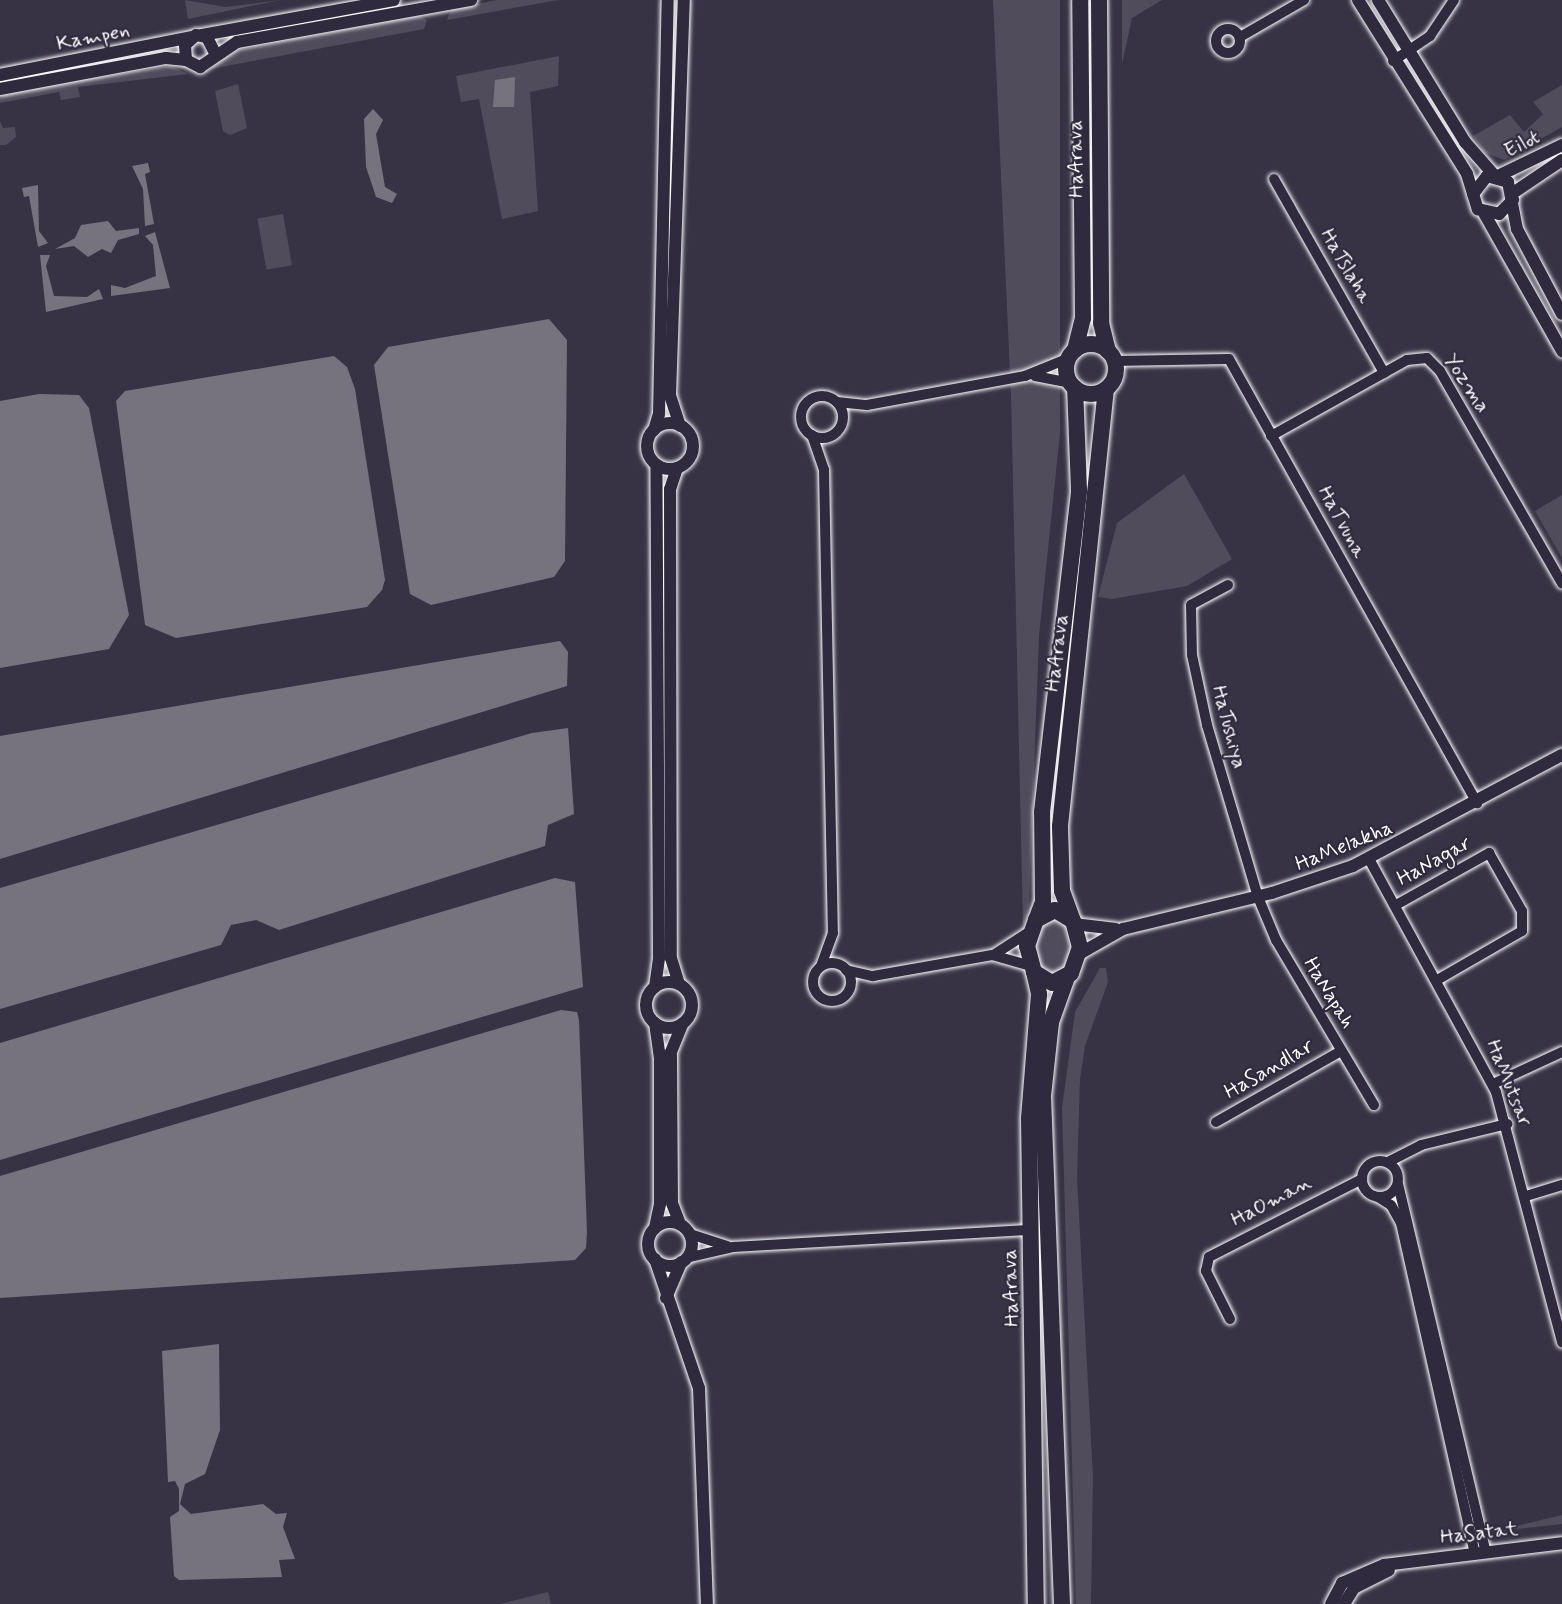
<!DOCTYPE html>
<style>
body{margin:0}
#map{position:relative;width:1562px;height:1604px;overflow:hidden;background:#373345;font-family:Mynerve,sans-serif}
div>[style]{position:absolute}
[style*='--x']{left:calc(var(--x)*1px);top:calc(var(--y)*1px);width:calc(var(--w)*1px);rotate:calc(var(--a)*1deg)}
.green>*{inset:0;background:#514c5c;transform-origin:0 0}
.water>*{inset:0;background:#76737f}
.roads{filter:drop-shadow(0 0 2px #fff) drop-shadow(0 0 2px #fff)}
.minor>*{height:10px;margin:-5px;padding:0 5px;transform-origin:5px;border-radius:5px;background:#2f2a3d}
.minor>.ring{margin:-5px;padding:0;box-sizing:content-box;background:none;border:10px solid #2f2a3d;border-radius:50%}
.tertiary>*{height:12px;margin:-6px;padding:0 6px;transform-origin:6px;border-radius:6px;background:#2f2a3d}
.tertiary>.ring{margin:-6px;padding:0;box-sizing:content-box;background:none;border:12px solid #2f2a3d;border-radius:50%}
.trunk>*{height:16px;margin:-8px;padding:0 8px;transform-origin:8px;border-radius:8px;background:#2f2a3d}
.trunk>.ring{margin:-8px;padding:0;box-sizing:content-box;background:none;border:16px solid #2f2a3d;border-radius:50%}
span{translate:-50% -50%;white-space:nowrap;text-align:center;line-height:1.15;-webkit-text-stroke:4.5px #2f2a3d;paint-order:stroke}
.street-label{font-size:21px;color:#fff}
</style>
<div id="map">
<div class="green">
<i style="clip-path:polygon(185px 0,225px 7px,281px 0,188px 19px)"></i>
<i style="clip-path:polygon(497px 0,558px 0,447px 20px,451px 9px)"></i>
<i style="clip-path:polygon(993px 0,1060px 0,1060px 433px,1039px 636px,1029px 904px,1023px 925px,1011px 395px)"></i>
<i style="clip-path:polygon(1122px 0,1162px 0,1132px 18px,1122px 64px)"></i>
<i style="clip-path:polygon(418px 15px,427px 20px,424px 29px,210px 69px,229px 52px)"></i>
<i style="clip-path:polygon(559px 56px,558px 86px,530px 92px,538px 211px,502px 219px,479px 99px,461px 102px,456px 76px)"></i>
<i style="clip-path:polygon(171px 66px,188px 74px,78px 87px,80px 97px,61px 100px,59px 92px,0 103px,0 93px)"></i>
<i style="clip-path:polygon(238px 84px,247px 128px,230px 135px,223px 131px,215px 91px)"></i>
<i style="clip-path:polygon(1562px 85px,1562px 127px,1504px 160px,1484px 152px,1473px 136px,1510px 115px,1524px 132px,1543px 114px,1533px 102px)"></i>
<i style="clip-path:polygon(0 121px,3px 128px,15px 127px,16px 137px,6px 145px,0 145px)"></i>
<i style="left:283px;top:214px;width:52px;height:26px;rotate:80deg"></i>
<i style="clip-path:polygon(1184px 474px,1232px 559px,1187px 586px,1112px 599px,1098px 597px,1117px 523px)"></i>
<i style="clip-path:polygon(1562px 495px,1562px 558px,1535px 511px)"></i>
<i style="clip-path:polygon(1047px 917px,1065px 920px,1074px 947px,1060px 976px,1042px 972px,1033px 946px)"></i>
<i style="clip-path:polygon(1100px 968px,1106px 968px,1108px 982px,1085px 1046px,1080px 1079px,1077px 1178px,1093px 1477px,1091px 1604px,1076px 1604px,1062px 1108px,1075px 1012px)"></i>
<i style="clip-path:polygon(1562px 1515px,1562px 1524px,1492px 1532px)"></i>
<i style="clip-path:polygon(548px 1592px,551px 1604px,500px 1604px)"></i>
</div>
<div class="water">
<i style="clip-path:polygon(515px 77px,514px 107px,493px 107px,495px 80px)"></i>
<i style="clip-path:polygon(373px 109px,383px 120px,376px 134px,385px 187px,397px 194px,392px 203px,376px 197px,366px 167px,364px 119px)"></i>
<i style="clip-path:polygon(148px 163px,150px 172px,145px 174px,154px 224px,145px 226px,143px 189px,132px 166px)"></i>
<i style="clip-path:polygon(38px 185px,39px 231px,48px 243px,38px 247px,29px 196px,24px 197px,22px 188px)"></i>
<i style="clip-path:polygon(108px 221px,116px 231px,139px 228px,139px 234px,118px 240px,111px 253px,102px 249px,88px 257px,74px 246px,55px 249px,75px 238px,81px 225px)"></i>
<i style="clip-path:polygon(155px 232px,170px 288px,111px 296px,111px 285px,125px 288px,156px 276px,153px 245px,145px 236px)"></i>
<i style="clip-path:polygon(40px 255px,50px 255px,46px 266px,54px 296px,87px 297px,99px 289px,103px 299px,46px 312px)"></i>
<i style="clip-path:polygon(549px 319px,567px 340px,565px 561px,554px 577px,431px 605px,410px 594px,374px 365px,388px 347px)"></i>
<i style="clip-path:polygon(334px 356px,347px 367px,355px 389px,385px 580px,382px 590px,367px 607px,176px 638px,145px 625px,116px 401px,125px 391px)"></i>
<i style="clip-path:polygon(39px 394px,79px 395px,89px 408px,129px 615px,109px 649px,0 668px,0 401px)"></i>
<i style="clip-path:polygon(560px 641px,568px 652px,567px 686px,0 859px,0 736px)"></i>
<i style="clip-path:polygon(568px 728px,574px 814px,548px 825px,545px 846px,279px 930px,256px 920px,231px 925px,221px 945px,0 1009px,0 888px,532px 733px)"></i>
<i style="clip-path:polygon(555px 878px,575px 882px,583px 987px,0 1160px,0 1043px)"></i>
<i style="clip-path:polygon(561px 1010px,577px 1012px,579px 1020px,587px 1232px,586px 1248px,575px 1260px,0 1298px,0 1176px)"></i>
<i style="clip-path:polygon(219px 1344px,220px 1430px,205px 1474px,185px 1484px,180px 1504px,191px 1514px,263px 1504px,276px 1514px,287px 1513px,283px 1527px,295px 1559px,279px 1560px,282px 1577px,179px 1580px,174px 1576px,170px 1517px,179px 1511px,179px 1489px,175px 1481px,168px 1482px,162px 1351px)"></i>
</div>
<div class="roads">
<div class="minor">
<i class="ring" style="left:1216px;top:29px;width:14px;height:14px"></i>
<i style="--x:1240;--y:37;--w:74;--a:-30"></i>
<i style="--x:1393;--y:61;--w:45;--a:-34"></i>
<i style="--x:1430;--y:36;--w:43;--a:-56.3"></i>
<i style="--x:1274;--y:179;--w:223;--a:60.4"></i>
<i style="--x:1114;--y:361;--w:115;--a:-1"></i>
<i style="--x:1229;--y:359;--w:509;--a:60.81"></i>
<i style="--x:1035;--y:376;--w:37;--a:11"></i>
<i class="ring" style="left:801px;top:396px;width:32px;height:32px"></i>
<i style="--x:837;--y:402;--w:30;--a:6"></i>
<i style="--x:867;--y:405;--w:161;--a:-10.4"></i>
<i style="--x:1025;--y:376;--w:48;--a:-22.2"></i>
<i style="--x:812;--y:435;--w:37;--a:71"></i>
<i style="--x:824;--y:470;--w:463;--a:88.9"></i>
<i style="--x:833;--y:933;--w:35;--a:110"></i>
<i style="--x:1271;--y:436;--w:156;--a:-29.2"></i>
<i style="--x:1407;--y:360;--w:20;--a:-6"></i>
<i style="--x:1427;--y:358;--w:18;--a:45"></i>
<i style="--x:1440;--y:371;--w:245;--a:60.1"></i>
<i style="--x:1228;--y:585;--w:42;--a:151.6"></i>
<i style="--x:1191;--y:605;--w:50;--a:88.9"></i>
<i style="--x:1192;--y:655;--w:72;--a:77.9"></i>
<i style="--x:1207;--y:725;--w:179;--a:73.5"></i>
<i style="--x:1258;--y:897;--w:47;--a:67.3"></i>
<i style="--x:1276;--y:940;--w:192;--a:59.3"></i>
<i style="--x:1369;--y:859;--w:265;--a:61.4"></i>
<i style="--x:1496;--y:1092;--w:259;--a:75.2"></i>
<i style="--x:1396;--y:905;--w:107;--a:-29.2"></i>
<i style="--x:1489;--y:853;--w:67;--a:60.4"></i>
<i style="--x:1522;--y:911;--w:20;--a:90"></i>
<i style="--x:1522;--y:931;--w:96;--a:150"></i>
<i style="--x:995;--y:954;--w:40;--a:-32.9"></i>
<i class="ring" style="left:813px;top:963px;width:28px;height:28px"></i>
<i style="--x:846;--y:970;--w:28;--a:13"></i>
<i style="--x:873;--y:976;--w:121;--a:-10"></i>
<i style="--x:992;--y:955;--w:41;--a:15.8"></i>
<i style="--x:1493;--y:1084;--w:76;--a:-24.9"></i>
<i style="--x:1216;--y:1122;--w:144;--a:-29.6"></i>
<i class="ring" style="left:1362px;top:1161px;width:26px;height:26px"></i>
<i style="--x:1388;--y:1162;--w:37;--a:-27"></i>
<i style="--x:1421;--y:1145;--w:89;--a:-13.7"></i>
<i style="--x:1398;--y:1184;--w:378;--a:76.6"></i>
<i style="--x:1526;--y:1196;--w:38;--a:-17"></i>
<i style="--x:1378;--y:1197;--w:15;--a:32"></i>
<i style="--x:1391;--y:1205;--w:21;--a:61"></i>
<i style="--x:1401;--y:1223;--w:338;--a:77.4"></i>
<i style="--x:690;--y:1234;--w:39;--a:18"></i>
<i style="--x:686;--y:1258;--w:48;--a:-13.2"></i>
<i style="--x:733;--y:1247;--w:299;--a:-3.3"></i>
<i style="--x:1230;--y:1319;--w:54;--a:-116.6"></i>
<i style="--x:1206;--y:1271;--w:14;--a:-78"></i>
<i style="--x:1209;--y:1257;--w:172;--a:-27"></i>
</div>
<div class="tertiary">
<i style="--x:1358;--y:0;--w:205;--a:57.9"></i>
<i style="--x:1467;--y:174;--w:37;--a:73"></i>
<i style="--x:1478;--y:209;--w:22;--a:13"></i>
<i style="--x:1499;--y:214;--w:20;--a:-45"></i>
<i style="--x:1378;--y:0;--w:167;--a:58.5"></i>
<i style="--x:1465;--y:142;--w:44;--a:48.7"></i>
<i style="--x:202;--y:35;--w:195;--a:-10.3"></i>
<i style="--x:216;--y:55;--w:20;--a:-117"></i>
<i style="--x:207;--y:37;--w:11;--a:-170"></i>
<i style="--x:196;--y:35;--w:15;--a:138"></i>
<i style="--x:185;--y:45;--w:15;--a:86"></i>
<i style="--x:186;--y:60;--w:16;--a:27"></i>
<i style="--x:200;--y:67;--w:45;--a:-34"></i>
<i style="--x:237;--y:42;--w:238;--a:-10.2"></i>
<i style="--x:0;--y:75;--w:196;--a:-11.2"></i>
<i style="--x:0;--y:89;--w:169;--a:-10.6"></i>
<i style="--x:166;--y:58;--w:20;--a:6"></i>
<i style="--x:1498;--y:176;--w:71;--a:-25.8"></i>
<i style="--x:1513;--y:193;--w:59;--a:-34"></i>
<i style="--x:1473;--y:194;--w:23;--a:-52"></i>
<i style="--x:1487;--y:176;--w:22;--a:16"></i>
<i style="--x:1508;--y:182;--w:48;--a:79.2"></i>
<i style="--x:1517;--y:229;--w:96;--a:62.1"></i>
<i style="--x:1484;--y:213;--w:159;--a:60.5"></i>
<i class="ring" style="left:647px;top:423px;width:34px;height:34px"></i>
<i style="--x:680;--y:426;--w:33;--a:-108"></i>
<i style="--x:670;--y:395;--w:395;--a:-88"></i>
<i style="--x:654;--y:430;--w:17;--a:-73"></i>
<i style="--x:659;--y:414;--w:414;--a:-88.8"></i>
<i style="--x:677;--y:468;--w:22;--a:108"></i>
<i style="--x:670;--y:489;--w:469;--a:89.9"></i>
<i style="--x:671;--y:958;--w:27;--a:73"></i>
<i style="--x:1074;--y:924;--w:42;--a:6.8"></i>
<i style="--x:1079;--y:954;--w:51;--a:-29.6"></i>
<i style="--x:1123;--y:929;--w:153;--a:-13.6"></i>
<i style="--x:1272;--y:893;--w:85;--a:-18.4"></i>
<i style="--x:1353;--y:866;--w:237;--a:-28"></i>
<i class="ring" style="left:646px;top:982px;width:34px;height:34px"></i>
<i style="--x:655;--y:987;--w:30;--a:-82"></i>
<i style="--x:659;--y:957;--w:492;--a:-90.3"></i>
<i style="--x:655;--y:1023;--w:34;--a:82"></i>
<i style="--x:660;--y:1057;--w:147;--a:90"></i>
<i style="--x:660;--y:1204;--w:25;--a:102"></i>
<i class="ring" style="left:648px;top:1222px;width:32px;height:32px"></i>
<i style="--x:680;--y:1224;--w:22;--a:-111"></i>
<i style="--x:672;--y:1203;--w:151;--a:-90.4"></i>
<i style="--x:671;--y:1052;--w:31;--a:-68"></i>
<i style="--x:655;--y:1259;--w:136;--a:71.2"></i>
<i style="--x:699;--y:1388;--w:216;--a:87.9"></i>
<i style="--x:666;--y:1298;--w:39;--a:-67"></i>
<i style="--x:1331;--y:1604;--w:24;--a:-62"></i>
<i style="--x:1342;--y:1583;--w:46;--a:-23.2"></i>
<i style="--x:1384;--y:1565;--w:179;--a:-7"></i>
<i style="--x:1344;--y:1604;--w:19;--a:-58"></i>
<i style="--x:1354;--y:1588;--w:39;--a:-27"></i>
</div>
<div class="trunk">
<i style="--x:1099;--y:0;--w:323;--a:89.6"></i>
<i style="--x:1101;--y:323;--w:29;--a:76"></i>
<i class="ring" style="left:1066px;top:344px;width:34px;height:34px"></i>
<i style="--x:1075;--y:350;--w:33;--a:-76"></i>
<i style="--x:1083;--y:318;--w:318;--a:-90.5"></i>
<i style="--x:1055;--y:910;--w:21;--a:31"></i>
<i style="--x:1073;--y:921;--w:27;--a:75"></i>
<i style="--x:1080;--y:947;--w:28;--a:109"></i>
<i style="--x:1071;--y:973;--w:21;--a:152"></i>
<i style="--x:1052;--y:983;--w:21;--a:-149"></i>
<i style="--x:1034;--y:972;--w:27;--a:-105"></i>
<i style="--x:1027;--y:946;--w:28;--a:-71"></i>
<i style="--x:1036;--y:920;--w:21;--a:-28"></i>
<i style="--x:1036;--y:920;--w:19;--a:-69"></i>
<i style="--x:1043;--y:902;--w:90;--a:-90.6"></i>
<i style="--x:1042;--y:812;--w:324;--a:-83.4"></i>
<i style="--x:1079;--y:490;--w:102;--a:-92.2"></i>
<i style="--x:1073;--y:921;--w:32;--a:-110"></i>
<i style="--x:1062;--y:891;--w:65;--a:-91.8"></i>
<i style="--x:1060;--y:826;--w:439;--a:-84"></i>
<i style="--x:1034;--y:972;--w:23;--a:77"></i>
<i style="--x:1039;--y:994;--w:124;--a:94.6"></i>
<i style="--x:1029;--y:1118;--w:486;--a:89.2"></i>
<i style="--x:1062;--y:1604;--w:508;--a:-92.14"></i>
<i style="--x:1043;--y:1096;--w:74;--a:-83.8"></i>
<i style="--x:1051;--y:1022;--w:48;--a:-70.4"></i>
</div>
</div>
<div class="street-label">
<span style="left:93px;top:37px;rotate:-11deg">Kampen</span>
<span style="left:1522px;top:144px;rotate:-27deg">Eilot</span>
<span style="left:1076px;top:159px;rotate:-91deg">HaArava</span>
<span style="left:1346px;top:266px;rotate:60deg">HaTslaha</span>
<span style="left:1467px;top:383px;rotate:57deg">Yozma</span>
<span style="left:1342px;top:522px;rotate:61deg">HaTvuna</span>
<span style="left:1057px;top:653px;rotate:-83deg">HaArava</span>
<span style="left:1229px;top:727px;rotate:75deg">HaTushiya</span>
<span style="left:1344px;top:846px;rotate:-22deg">HaMelakha</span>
<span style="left:1434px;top:861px;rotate:-29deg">HaNagar</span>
<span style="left:1329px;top:993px;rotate:59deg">HaNapah</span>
<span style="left:1269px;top:1069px;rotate:-30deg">HaSandlar</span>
<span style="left:1509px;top:1083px;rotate:68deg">HaMutsar</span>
<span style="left:1271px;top:1201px;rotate:-28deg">HaOman</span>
<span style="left:1011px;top:1288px;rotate:-92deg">HaArava</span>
<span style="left:1479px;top:1533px;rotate:-7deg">HaSatat</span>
</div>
</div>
